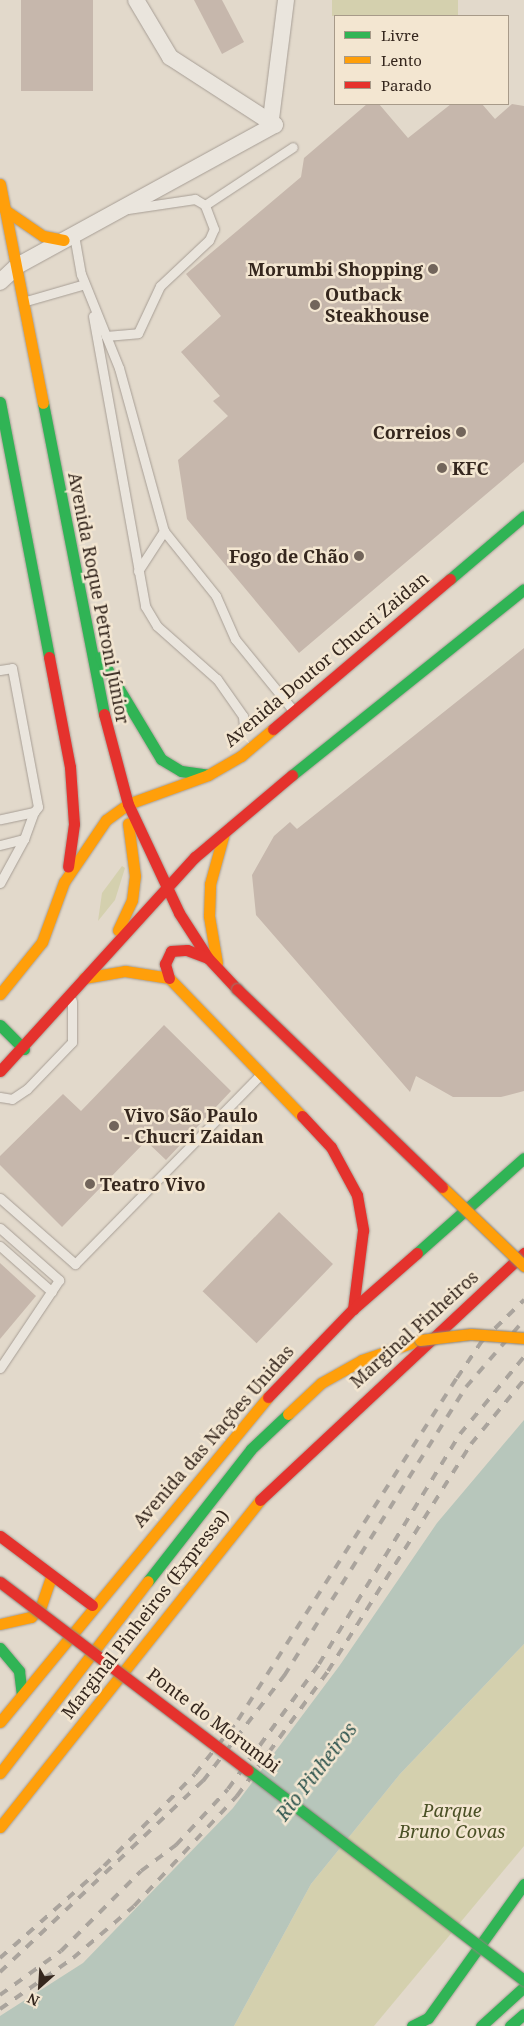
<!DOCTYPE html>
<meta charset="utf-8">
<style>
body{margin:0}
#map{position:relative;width:524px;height:2026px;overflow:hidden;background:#e2d9cb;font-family:"Noto Serif",serif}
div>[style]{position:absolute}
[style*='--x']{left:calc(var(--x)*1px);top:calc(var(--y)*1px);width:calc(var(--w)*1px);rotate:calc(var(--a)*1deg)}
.green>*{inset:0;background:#d4d0ae;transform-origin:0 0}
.water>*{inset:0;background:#b7c6bb}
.building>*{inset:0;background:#c6b7ac;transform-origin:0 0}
.roads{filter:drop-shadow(0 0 1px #a79e95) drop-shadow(0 0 1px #a79e95)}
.lane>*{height:9px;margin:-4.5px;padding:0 4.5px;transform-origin:4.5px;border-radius:4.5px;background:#eae5dd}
.street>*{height:16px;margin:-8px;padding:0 8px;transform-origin:8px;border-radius:8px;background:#eae5dd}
.fast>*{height:11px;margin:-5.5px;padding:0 5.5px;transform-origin:5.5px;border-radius:5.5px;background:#30b455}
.slow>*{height:11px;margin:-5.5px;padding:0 5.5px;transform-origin:5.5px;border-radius:5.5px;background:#ff9f0a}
.jam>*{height:11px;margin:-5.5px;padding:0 5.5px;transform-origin:5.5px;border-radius:5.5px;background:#e5322d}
.rail>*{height:4px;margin-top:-2px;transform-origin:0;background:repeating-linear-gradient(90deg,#aaa49d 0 9px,transparent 0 18px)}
.bridges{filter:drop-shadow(0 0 1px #8c847b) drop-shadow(0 0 1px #8c847b)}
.fast-bridge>*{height:11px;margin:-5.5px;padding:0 5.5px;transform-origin:5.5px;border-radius:5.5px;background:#30b455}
.slow-bridge>*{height:11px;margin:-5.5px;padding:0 5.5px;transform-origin:5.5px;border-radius:5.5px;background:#ff9f0a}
.jam-bridge>*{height:11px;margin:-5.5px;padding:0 5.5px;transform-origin:5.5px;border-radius:5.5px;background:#e5322d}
.dots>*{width:14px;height:14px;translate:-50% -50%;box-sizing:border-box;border:2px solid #f3e6d1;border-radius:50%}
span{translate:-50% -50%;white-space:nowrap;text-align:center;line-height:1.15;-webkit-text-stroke:5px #f3e6d1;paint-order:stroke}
.poi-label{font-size:18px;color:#35271e;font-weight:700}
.right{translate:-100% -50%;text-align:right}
.left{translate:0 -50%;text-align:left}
.street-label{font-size:18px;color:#35271e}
.park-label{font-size:18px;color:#4a5025;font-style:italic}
.water-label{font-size:19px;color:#2e544e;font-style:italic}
.legend{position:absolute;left:334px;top:15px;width:175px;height:90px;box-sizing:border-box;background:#f3e6d1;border:1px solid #a79a89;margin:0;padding:6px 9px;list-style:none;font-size:15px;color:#35271e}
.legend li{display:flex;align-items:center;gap:10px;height:25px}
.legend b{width:25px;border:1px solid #a79a89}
.north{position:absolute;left:15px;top:1961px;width:50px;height:50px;-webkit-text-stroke:4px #f3e6d1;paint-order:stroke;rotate:206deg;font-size:14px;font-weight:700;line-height:20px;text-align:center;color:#35271e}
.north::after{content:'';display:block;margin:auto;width:18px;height:22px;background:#35271e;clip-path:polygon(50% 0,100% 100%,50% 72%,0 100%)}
</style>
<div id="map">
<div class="green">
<i style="left:332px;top:0;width:126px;height:16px"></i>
<i style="clip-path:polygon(122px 866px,125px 868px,115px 900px,98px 921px,102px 893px)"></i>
<i style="clip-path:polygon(524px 1644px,524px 1846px,374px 2026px,234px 2026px,311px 1884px,400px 1774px)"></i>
</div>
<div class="water">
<i style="clip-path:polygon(524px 1420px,524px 1644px,400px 1774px,311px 1884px,234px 2026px,0 2026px,0 2016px,83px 1963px,233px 1808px,340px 1665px,437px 1523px)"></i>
</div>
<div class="building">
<i style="left:21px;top:0;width:72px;height:91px"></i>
<i style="clip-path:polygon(194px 0,222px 0,244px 42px,222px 54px)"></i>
<i style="clip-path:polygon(367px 104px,379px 104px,408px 138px,451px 104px,482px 104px,495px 119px,512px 104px,524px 106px,524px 462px,299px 653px,187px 519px,178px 460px,228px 416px,213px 401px,220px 396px,181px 352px,221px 316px,186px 274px,301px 177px,304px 158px)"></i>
<i style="clip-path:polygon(524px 648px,524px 1091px,501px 1097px,453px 1097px,416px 1076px,410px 1092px,256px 915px,252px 875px,274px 836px,290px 822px,297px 829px)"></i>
<i style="clip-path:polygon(164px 1025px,231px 1091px,166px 1160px,146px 1141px,62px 1227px,0 1165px,0 1156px,63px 1094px,81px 1111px)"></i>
<i style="left:279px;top:1212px;width:75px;height:110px;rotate:44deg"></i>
<i style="clip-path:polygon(0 1263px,36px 1296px,0 1339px)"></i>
</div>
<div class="roads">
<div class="lane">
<i style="--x:205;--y:205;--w:105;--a:-33.4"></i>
<i style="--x:74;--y:235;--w:40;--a:80"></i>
<i style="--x:81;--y:274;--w:101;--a:68"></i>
<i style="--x:119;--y:368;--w:169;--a:74.6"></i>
<i style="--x:164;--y:531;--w:83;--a:51.3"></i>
<i style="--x:216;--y:596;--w:47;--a:66.2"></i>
<i style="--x:235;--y:639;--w:92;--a:50.8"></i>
<i style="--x:26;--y:301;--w:61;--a:-16.1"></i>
<i style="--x:93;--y:316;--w:295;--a:79.8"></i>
<i style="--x:145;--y:606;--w:23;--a:59"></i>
<i style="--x:157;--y:626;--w:80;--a:41.5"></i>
<i style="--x:217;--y:679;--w:45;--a:54.9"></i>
<i style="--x:243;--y:716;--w:11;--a:85"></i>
<i style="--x:106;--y:336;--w:32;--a:-5"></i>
<i style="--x:138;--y:333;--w:52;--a:-64.9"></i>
<i style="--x:160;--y:286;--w:67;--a:-43.2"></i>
<i style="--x:209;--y:240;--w:12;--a:-66"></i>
<i style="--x:214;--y:229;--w:26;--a:-111"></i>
<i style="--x:205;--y:205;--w:12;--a:-149"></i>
<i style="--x:195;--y:199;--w:68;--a:171.5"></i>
<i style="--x:138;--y:571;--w:48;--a:-57"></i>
<i style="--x:0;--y:670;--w:12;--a:-9"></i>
<i style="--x:12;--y:668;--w:141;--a:79.4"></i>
<i style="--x:38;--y:807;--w:6;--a:129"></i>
<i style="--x:34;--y:812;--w:35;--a:168"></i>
<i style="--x:0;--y:845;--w:25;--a:-14"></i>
<i style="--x:24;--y:839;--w:29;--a:-70"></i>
<i style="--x:0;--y:883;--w:50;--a:-61.4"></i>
<i style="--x:0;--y:1097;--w:12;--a:9"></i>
<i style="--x:12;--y:1099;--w:18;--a:-34"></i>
<i style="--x:27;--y:1089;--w:65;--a:-46.2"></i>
<i style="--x:72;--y:1042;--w:41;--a:-90"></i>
<i style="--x:0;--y:1198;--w:100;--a:41.3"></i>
<i style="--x:75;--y:1264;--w:263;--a:-45.6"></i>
<i style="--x:0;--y:1228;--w:79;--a:41.4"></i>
<i style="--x:59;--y:1280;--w:106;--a:123.8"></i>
<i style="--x:0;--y:1246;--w:69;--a:41.5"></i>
</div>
<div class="street">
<i style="--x:271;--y:119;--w:120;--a:-82.8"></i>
<i style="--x:0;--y:282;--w:23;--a:-43"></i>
<i style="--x:17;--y:266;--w:294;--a:-28.7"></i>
<i style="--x:275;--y:125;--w:125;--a:-147.1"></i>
<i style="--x:170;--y:57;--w:66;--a:-120.8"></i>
</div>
<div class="fast">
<i style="--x:0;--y:402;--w:260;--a:79.1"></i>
<i style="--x:43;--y:403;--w:317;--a:78.9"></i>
<i style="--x:450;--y:579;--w:97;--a:-40.4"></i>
<i style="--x:100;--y:657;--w:119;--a:59.1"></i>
<i style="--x:161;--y:759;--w:23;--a:31"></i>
<i style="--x:181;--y:771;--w:27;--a:8"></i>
<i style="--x:292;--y:775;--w:297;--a:-38.7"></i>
<i style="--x:0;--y:1025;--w:34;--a:45"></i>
<i style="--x:417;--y:1253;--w:143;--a:-41.6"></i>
<i style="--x:148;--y:1581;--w:167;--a:-52"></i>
<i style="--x:251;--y:1449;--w:51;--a:-43.4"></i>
<i style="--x:0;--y:1648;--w:30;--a:50"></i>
<i style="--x:19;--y:1671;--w:24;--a:83"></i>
<i style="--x:412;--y:2026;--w:18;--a:-27"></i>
<i style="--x:428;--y:2018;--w:165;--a:-54.4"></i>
<i style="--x:481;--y:2026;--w:58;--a:-42.2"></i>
<i style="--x:510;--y:2026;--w:18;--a:-41"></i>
</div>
<div class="slow">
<i style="--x:0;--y:184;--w:223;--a:78.9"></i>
<i style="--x:5;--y:210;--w:46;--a:34.4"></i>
<i style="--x:43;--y:236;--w:21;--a:11"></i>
<i style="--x:118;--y:930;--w:33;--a:-65"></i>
<i style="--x:132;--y:900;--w:24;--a:-83"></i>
<i style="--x:135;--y:876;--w:53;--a:-97.5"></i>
<i style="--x:217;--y:963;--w:48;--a:-99.7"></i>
<i style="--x:209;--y:916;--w:32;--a:-88"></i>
<i style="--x:210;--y:884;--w:53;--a:-74.6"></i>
<i style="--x:84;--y:978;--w:42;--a:-9.7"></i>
<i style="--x:125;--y:971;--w:45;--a:9"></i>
<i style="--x:169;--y:978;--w:192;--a:46.1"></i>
<i style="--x:0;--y:994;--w:67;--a:-51.1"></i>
<i style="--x:42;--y:942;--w:64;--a:-69.9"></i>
<i style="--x:64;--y:882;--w:75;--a:-55.9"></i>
<i style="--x:106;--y:820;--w:27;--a:-36"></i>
<i style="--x:128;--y:804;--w:85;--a:-19.9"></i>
<i style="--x:208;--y:775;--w:38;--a:-30"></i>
<i style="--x:241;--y:756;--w:42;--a:-40.2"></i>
<i style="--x:288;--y:1414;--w:45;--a:-43.2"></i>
<i style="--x:321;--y:1383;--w:47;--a:-29.3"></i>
<i style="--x:362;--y:1360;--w:61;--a:-19"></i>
<i style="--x:0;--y:1624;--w:32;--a:-13"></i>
<i style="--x:31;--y:1617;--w:15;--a:-48"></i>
<i style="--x:41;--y:1606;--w:31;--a:-71"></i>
<i style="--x:0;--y:1722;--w:421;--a:-50.5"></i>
<i style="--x:0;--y:1773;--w:242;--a:-52.4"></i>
<i style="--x:0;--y:1827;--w:418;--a:-51.5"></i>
</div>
<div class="jam">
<i style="--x:49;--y:657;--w:112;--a:79.2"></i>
<i style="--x:70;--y:767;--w:57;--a:86"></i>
<i style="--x:74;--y:824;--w:43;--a:97.9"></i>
<i style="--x:104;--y:714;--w:93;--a:75.1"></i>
<i style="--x:128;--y:804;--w:120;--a:64.9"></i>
<i style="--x:179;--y:913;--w:54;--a:57.2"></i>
<i style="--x:208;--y:958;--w:42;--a:46.9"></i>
<i style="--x:273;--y:729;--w:232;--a:-40.3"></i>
<i style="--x:169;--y:978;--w:15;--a:-106"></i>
<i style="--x:165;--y:964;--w:14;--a:-65"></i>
<i style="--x:171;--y:951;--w:16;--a:-4"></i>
<i style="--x:187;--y:950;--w:22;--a:21"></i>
<i style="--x:0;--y:1071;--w:290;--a:-47.7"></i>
<i style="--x:195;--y:857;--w:127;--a:-40.2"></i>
<i style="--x:302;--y:1116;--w:42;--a:46.9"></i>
<i style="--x:331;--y:1147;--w:55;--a:61.6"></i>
<i style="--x:357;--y:1195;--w:36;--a:80"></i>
<i style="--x:363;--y:1230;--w:80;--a:97.2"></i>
<i style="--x:268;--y:1397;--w:122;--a:-46"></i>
<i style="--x:353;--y:1309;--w:85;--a:-41.2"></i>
<i style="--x:260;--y:1500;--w:362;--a:-43.1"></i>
<i style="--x:0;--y:1536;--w:115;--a:36.9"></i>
</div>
</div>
<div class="rail">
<i style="--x:0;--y:1958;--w:139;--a:-41.5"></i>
<i style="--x:104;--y:1866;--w:129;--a:-45.3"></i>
<i style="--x:195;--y:1774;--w:69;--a:-51.5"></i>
<i style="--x:238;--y:1720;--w:406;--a:-57.4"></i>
<i style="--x:457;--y:1378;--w:45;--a:-56"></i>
<i style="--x:482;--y:1341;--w:59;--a:-44.3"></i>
<i style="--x:0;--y:1972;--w:279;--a:-43.3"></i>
<i style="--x:203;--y:1781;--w:133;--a:-52.4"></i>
<i style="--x:284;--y:1676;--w:342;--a:-57.8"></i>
<i style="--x:466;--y:1387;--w:89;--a:-49.1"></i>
<i style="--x:0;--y:1995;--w:75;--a:-35.8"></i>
<i style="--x:61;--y:1951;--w:113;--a:-45"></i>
<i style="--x:141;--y:1871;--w:44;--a:-36.6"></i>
<i style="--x:176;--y:1845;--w:76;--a:-47.1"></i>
<i style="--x:228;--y:1789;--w:155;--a:-53.9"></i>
<i style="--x:319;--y:1664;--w:270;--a:-58.5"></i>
<i style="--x:460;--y:1434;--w:100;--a:-50.3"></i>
<i style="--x:0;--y:2009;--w:89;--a:-34.9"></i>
<i style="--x:73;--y:1958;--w:80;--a:-40.4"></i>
<i style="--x:134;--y:1906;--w:151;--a:-46.9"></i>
<i style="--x:237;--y:1796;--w:155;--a:-53.9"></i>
<i style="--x:328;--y:1671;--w:268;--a:-57.8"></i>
<i style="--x:471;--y:1444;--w:83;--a:-50.4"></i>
</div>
<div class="bridges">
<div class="fast-bridge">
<i style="--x:248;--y:1770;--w:347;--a:37.3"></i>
</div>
<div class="slow-bridge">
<i style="--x:442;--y:1187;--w:114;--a:43.9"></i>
<i style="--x:420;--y:1340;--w:51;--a:-6.7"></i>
<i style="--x:471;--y:1334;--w:53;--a:4.3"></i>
</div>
<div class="jam-bridge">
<i style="--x:237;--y:989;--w:285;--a:44"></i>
<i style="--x:0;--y:1582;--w:311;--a:37.2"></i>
</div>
</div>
<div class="dots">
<i style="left:433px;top:269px;background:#72655b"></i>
<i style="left:315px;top:305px;background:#72655b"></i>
<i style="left:461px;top:432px;background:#72655b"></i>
<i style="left:442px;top:468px;background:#72655b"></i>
<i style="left:359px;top:556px;background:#72655b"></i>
<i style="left:114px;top:1126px;background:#72655b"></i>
<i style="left:90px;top:1184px;background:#72655b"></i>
</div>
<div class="poi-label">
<span class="right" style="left:423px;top:269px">Morumbi Shopping</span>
<span class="left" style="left:325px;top:305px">Outback<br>Steakhouse</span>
<span class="right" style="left:451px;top:432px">Correios</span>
<span class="left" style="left:452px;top:468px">KFC</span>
<span class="right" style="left:349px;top:556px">Fogo de Chão</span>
<span class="left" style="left:124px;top:1126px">Vivo São Paulo<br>- Chucri Zaidan</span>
<span class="left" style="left:100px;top:1184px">Teatro Vivo</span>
</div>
<div class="street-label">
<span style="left:99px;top:598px;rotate:79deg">Avenida Roque Petroni Júnior</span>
<span style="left:326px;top:659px;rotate:-40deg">Avenida Doutor Chucri Zaidan</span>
<span style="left:414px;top:1329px;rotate:-42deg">Marginal Pinheiros</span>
<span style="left:213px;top:1436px;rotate:-49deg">Avenida das Nações Unidas</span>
<span style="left:145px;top:1614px;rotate:-52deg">Marginal Pinheiros (Expressa)</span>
<span style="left:214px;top:1720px;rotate:37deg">Ponte do Morumbi</span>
</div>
<div class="park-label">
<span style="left:452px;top:1821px">Parque<br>Bruno Covas</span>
</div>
<div class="water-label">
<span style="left:317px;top:1772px;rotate:-52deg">Rio Pinheiros</span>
</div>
<ul class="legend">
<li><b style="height:6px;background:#30b455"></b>Livre</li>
<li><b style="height:6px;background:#ff9f0a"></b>Lento</li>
<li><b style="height:6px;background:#e5322d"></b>Parado</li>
</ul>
<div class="north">N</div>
</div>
